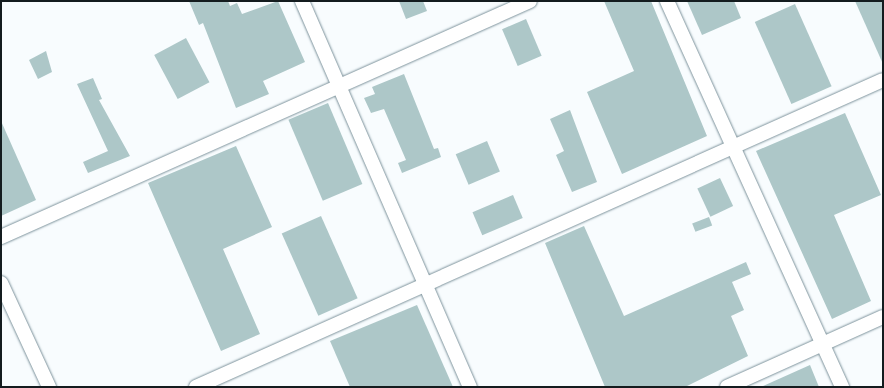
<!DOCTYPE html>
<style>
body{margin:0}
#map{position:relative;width:884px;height:388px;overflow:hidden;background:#f8fcfe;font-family:"Roboto Serif",serif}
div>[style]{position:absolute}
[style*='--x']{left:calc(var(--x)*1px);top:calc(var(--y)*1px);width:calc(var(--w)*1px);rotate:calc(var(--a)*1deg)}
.building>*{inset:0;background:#adc7c8;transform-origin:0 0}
.roads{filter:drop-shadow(0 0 1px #7d939c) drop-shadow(0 0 1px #7d939c)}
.minor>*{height:14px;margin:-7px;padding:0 7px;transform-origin:7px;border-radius:7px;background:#fff}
span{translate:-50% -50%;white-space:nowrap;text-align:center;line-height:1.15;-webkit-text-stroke:5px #fff;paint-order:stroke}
.frame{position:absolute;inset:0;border:2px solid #141c1f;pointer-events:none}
</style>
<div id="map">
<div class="building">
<i style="clip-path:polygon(189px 1px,228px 1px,230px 6px,237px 3px,242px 14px,278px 1px,305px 62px,263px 81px,269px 94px,236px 108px,203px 23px,199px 25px)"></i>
<i style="clip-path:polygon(399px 1px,423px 1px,427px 11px,406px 19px)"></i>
<i style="clip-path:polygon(604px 1px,651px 1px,707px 136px,622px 174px,587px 92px,634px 71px)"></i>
<i style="clip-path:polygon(687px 1px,734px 1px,741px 18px,702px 35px)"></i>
<i style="clip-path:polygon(855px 1px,883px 1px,883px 64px)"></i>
<i style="left:795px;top:4px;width:90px;height:44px;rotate:66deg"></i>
<i style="left:526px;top:19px;width:40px;height:26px;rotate:67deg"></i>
<i style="left:186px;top:38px;width:50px;height:36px;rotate:62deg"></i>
<i style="clip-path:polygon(46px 51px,52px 72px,38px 79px,29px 60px)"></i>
<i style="clip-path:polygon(404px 74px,434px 149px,438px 148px,441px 157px,402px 173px,398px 163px,406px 160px,384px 109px,371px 113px,364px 98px,375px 94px,372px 87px)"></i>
<i style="clip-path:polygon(93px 78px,102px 99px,99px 100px,130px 156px,88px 173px,83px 162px,108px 151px,77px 84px)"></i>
<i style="left:328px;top:103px;width:88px;height:43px;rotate:67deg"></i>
<i style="clip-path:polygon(570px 110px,597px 182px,572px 192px,556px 155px,564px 151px,550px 119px)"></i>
<i style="clip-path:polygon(845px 113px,881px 195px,834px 215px,871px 301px,832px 319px,756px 151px)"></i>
<i style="clip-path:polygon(1px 121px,36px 200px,1px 216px)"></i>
<i style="left:487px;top:141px;width:33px;height:34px;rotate:67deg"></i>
<i style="clip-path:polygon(236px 146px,272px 227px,223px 249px,260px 334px,221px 351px,148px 183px)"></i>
<i style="left:720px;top:178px;width:31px;height:25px;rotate:65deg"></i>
<i style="left:513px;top:195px;width:25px;height:44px;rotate:67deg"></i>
<i style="left:321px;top:216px;width:90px;height:43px;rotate:66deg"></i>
<i style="left:709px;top:217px;width:9px;height:18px;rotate:69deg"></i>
<i style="clip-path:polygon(584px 226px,624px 316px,746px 262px,751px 274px,732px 282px,744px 310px,731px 316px,748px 356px,685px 387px,605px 387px,545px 243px)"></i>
<i style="clip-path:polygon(417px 305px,453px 387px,350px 387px,330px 341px)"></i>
<i style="clip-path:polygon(810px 365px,819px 387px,761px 387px)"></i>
</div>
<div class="roads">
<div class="minor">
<i style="--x:302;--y:1;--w:421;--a:66.5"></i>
<i style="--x:667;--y:1;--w:424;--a:65.6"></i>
<i style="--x:1;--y:237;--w:579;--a:-24.04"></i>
<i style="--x:1;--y:283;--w:115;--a:65.2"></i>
<i style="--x:196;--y:387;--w:752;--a:-24.08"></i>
<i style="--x:727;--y:387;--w:171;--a:-24.2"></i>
</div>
</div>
<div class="frame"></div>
</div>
